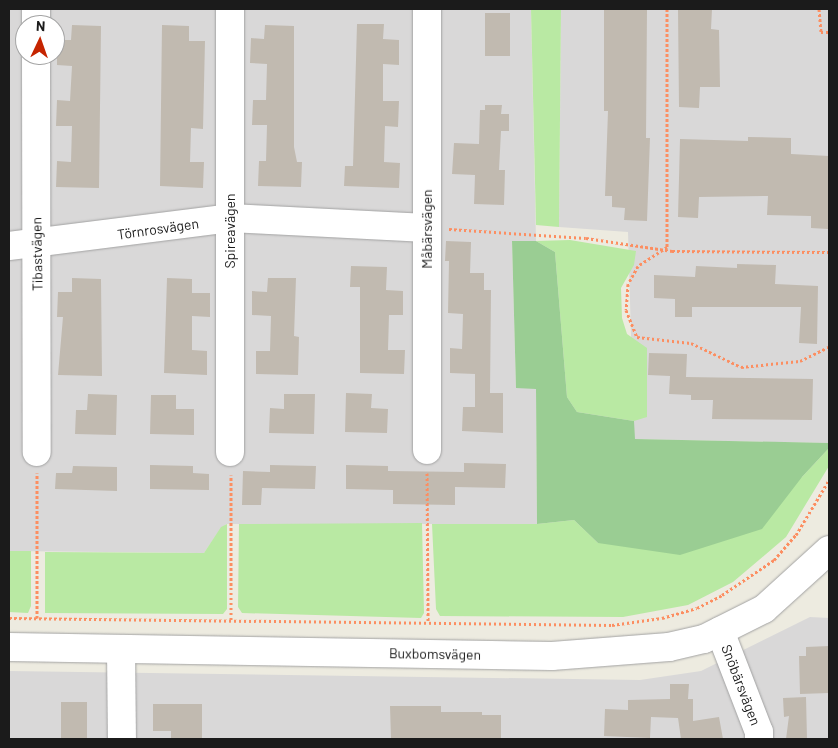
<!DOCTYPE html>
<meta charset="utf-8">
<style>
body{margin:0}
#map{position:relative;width:838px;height:748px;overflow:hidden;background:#edebe0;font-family:Barlow,sans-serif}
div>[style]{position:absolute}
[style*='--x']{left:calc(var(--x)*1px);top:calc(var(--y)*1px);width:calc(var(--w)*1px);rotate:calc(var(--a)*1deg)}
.residential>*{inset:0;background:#d9d8d8}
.grass>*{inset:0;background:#b9e9a3}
.forest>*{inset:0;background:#9acd93}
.building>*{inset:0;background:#c1bab0;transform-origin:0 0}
.path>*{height:3px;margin-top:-1.5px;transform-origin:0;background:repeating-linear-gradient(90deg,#fc8e61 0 2.5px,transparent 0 5px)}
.roads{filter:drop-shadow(0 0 1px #a2a2a2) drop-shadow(0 0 1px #a2a2a2)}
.minor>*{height:28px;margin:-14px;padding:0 14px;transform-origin:14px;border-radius:14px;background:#fff}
span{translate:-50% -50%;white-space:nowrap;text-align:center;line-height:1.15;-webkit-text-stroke:4px #fff;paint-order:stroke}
.street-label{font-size:14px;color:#1b1b1b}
.frame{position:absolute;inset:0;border:10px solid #1b1b1b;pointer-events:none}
.north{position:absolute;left:15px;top:15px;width:50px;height:50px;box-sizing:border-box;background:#fff;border:1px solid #a4a4a4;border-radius:50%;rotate:3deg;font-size:14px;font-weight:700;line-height:20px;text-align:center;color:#1b1b1b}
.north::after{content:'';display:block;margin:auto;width:18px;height:22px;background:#c52400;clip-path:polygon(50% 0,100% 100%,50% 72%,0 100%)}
</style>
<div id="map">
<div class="residential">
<i style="clip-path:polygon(evenodd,9px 9px,531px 9px,536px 241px,512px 241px,516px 388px,536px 388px,537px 524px,227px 524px,221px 528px,204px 553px,9px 551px,9px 9px,25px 25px,55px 25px,55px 55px,25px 55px,25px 25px)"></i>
<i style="clip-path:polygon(561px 9px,829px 9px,829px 443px,634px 439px,628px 232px,559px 227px)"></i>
<i style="clip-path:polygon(810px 617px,829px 618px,829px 739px,9px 739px,9px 671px,640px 680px,701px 671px)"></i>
</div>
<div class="grass">
<i style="clip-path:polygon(531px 9px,561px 9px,559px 227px,536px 225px)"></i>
<i style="clip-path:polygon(570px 240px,636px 251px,634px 265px,621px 288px,622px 318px,627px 334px,647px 348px,647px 417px,634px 421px,577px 412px,567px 397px,555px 252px,536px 241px)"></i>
<i style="clip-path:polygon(829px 448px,829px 466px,786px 537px,733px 582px,688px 605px,623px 617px,440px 616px,436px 609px,432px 524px,537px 524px,574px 520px,598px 543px,802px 477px)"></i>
<i style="clip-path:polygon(422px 523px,424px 613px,421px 618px,242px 613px,238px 607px,239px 524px)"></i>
<i style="clip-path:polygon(227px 524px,227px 609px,223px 614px,45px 613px,45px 552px,204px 553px,221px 527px)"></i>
<i style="clip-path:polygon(9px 551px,31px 551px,31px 606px,28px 613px,9px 612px)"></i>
</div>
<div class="forest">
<i style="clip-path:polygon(512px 241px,536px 241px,555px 252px,567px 397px,577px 412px,634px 421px,635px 439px,829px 443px,829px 448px,802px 477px,762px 529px,680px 555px,598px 543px,574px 520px,537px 524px,536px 389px,516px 388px)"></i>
</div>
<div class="building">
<i style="clip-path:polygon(604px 9px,647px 10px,646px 138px,650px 138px,647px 221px,624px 220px,625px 208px,612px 207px,612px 196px,605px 196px,608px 111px,604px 111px)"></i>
<i style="clip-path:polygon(678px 9px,712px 9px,711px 29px,719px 30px,720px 87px,700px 87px,699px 108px,679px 107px)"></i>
<i style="left:485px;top:13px;width:25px;height:43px"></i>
<i style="clip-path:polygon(357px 24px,384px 24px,383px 39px,399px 40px,399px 65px,383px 64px,383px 101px,399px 101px,398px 127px,385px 126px,384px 162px,400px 163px,399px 188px,344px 186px,345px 166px,353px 166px)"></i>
<i style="clip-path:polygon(72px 25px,101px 26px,99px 188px,56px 187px,57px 161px,71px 162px,72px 126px,56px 126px,57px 100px,70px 101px,72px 66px,57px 65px,57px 40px,71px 40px)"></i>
<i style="clip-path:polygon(162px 25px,189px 26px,189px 41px,205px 41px,203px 129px,191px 128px,190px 162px,204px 162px,203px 188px,160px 186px)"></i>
<i style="clip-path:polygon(265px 25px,294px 26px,294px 147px,297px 162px,302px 162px,301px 187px,258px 186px,259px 161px,266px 161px,267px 125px,252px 125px,253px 100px,266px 100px,267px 64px,250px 63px,251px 38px,264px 39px)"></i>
<i style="clip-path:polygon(485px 105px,502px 105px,501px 114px,509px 114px,509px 131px,501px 131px,499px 170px,505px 170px,504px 205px,474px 204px,475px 175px,452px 174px,454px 143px,479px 144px,480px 110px,485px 110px)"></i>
<i style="clip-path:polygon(748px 137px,791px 138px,791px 154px,829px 156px,828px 229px,811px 228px,811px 216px,767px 215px,768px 196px,699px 197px,698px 218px,678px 217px,680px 139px,748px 141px)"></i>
<i style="clip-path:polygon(446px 241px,471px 242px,470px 273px,484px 273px,484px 290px,491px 290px,490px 393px,503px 393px,503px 433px,462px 431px,463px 407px,475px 407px,475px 374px,450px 373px,450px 348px,462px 349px,463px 314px,448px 313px,449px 261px,445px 261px)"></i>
<i style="clip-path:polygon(737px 264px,776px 265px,775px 284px,818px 286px,817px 344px,799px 343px,801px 307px,692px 307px,692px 317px,675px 317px,675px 299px,654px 298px,654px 275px,695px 277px,696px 266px,737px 268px)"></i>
<i style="clip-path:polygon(351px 266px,387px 267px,386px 290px,403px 291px,403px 315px,389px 315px,388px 350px,405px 350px,404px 374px,360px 373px,360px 287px,350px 287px)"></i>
<i style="clip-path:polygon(72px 278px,101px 279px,102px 376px,58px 375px,63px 317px,57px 317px,58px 292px,72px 292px)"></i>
<i style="clip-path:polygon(167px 278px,192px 279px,192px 293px,210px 293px,210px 317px,192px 316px,192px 350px,207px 351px,207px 375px,164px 373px)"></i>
<i style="clip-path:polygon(268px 278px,296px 278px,294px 336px,299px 337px,298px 375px,256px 374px,256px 351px,270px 351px,271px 316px,252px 315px,252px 291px,267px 292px)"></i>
<i style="clip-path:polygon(649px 353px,687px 354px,686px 377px,813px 379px,812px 420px,712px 419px,713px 400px,691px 400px,691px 395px,669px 394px,670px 376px,648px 375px)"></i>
<i style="clip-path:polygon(346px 393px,372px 394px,371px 408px,388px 409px,387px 433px,345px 432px)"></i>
<i style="clip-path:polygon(88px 394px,117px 395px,116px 435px,75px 434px,76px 410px,87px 410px)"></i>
<i style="clip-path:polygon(284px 394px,315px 394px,314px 434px,269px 433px,270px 408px,284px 409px)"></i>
<i style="clip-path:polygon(151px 395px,176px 395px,176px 409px,194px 409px,194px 435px,150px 434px)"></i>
<i style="clip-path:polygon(464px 463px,506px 464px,505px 488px,455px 487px,455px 505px,393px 504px,393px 490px,346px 489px,346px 465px,388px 466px,388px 471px,464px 472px)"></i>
<i style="clip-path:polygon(150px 465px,193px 466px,193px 473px,209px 474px,209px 490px,150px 489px)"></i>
<i style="clip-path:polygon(270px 465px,316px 466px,315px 489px,262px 488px,261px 505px,242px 505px,243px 471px,270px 472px)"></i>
<i style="clip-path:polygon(73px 466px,117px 467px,117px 491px,55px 489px,56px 473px,72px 473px)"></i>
<i style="clip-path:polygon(829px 646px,829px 693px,800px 694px,799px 656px,806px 656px,806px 647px)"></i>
<i style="clip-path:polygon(670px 684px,689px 684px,688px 699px,693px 699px,693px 721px,719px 717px,723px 739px,681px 739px,678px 718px,651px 717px,650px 738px,604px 736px,605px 709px,628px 710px,628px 700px,670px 699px)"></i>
<i style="clip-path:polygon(806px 697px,807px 739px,786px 739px,789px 716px,784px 717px,783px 698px)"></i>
<i style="left:61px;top:702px;width:26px;height:37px"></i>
<i style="clip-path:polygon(153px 704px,202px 704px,202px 739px,171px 739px,171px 731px,153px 731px)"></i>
<i style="clip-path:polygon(390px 706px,441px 706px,441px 712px,482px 712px,482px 715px,501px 715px,501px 739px,391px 739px)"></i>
</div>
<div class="path">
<i style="--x:667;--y:9;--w:238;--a:90"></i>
<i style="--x:667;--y:247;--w:35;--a:147"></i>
<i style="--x:638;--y:266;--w:21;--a:119"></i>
<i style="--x:628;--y:284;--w:26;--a:94"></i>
<i style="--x:626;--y:310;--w:29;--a:68"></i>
<i style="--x:637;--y:337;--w:54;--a:6.3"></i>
<i style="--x:691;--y:343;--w:55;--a:25.6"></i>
<i style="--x:741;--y:367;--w:59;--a:-5.8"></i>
<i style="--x:800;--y:361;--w:32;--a:-26"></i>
<i style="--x:819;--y:9;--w:23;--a:85"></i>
<i style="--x:821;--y:32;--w:8;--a:0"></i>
<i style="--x:449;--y:229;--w:137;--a:3.8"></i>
<i style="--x:586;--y:238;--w:87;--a:8.6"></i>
<i style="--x:672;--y:251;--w:157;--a:0.4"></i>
<i style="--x:427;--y:473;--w:149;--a:89.6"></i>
<i style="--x:9;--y:618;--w:603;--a:0.67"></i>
<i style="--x:612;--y:625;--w:50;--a:-8"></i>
<i style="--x:662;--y:618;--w:36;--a:-16"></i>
<i style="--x:697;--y:608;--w:28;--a:-27"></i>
<i style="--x:722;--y:595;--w:63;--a:-33.9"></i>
<i style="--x:774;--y:560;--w:33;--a:-49"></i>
<i style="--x:796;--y:535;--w:64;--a:-59"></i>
<i style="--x:37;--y:618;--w:145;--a:-90"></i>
<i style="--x:231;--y:620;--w:145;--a:-90"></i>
</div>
<div class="roads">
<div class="minor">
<i style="--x:36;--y:9;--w:16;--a:90"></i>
<i style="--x:230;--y:9;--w:443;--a:90"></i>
<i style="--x:427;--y:9;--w:441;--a:90"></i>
<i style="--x:36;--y:55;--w:397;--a:89.9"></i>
<i style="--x:9;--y:246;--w:223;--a:-7.2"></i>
<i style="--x:230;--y:218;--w:197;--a:2.9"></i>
<i style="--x:720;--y:631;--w:108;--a:68.9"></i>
<i style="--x:759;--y:732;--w:7;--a:90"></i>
<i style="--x:9;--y:647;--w:543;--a:0.95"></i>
<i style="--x:552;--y:656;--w:117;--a:-4.4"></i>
<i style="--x:669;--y:647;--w:36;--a:-13"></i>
<i style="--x:704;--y:639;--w:67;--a:-26.6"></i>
<i style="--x:764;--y:609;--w:88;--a:-42.2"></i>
<i style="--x:121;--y:649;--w:90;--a:89.4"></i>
</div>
</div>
<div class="street-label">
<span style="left:158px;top:229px;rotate:-8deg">Törnrosvägen</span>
<span style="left:427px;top:229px;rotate:-90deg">Måbärsvägen</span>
<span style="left:230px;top:231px;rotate:-90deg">Spireavägen</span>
<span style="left:37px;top:254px;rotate:-91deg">Tibastvägen</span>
<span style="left:435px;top:654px;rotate:1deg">Buxbomsvägen</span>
<span style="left:741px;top:685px;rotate:69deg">Snöbärsvägen</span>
</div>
<div class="frame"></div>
<div class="north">N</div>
</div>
